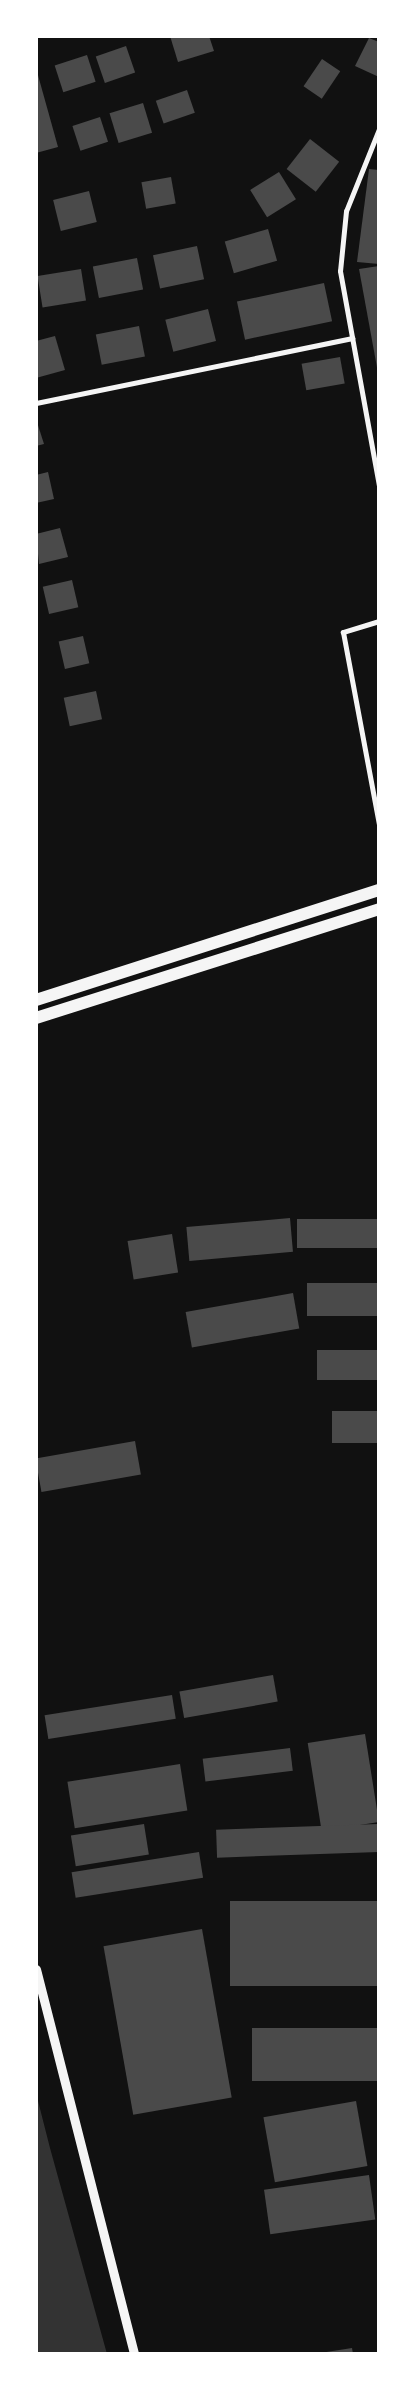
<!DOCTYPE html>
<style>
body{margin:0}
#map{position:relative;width:415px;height:2390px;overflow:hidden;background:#111;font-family:Montserrat,sans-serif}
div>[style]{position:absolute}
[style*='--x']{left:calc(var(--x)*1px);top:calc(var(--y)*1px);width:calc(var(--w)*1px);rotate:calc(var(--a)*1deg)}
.water>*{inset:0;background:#333}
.building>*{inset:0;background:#4a4a4a;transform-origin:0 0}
.minor>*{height:5px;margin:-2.5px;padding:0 2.5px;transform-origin:2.5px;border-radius:2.5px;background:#f5f5f5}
.tertiary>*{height:9px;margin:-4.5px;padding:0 4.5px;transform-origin:4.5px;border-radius:4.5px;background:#f5f5f5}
.primary>*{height:12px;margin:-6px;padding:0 6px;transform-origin:6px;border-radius:6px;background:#f5f5f5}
span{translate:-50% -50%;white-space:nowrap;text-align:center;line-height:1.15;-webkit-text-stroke:4px #fff;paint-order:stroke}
.frame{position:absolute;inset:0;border:38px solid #fff;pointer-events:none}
</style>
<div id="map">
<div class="water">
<i style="clip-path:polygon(36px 2093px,50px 2148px,107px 2354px,36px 2354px)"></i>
</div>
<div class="building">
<i style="clip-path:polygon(170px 36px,209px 36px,214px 51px,178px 62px)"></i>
<i style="clip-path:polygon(369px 38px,379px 42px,379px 77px,355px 66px)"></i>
<i style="left:126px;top:46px;width:28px;height:32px;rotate:71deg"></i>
<i style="left:87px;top:55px;width:28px;height:34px;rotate:72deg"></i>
<i style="left:322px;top:59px;width:22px;height:33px;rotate:34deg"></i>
<i style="clip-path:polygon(36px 68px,58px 147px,36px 153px)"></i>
<i style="left:187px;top:90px;width:24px;height:33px;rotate:71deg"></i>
<i style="left:143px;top:103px;width:31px;height:35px;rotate:73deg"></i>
<i style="left:100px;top:117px;width:26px;height:29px;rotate:72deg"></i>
<i style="left:310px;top:139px;width:37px;height:38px;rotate:38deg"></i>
<i style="clip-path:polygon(369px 169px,379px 170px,379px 264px,357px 262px)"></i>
<i style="left:279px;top:172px;width:32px;height:34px;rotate:58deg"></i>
<i style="left:171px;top:177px;width:27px;height:30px;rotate:80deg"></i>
<i style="left:89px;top:191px;width:32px;height:37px;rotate:76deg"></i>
<i style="left:268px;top:229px;width:33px;height:45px;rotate:74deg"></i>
<i style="left:197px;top:246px;width:34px;height:45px;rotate:78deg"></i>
<i style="left:137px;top:258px;width:32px;height:45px;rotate:79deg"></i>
<i style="clip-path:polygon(379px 266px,379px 373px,378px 373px,359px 269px)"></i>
<i style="left:81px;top:269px;width:32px;height:44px;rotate:81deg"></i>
<i style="left:324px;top:283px;width:39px;height:89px;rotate:78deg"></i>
<i style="left:208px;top:309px;width:33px;height:44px;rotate:76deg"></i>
<i style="left:139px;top:326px;width:31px;height:44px;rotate:79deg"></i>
<i style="clip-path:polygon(55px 336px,65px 370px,36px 378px,36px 341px)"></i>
<i style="left:340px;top:357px;width:27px;height:39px;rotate:80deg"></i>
<i style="clip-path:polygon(36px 419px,44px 444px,36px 446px)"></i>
<i style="clip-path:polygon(48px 472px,54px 499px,36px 503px,36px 475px)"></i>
<i style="clip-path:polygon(60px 528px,68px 557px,39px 564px,36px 534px)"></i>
<i style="left:72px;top:580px;width:28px;height:30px;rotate:77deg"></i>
<i style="left:83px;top:636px;width:28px;height:25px;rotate:77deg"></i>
<i style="left:96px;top:691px;width:29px;height:33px;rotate:78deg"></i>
<i style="left:290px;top:1218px;width:34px;height:104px;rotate:85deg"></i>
<i style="left:379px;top:1219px;width:29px;height:82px;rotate:90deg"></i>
<i style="left:172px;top:1234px;width:39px;height:45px;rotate:81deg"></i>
<i style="left:379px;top:1283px;width:33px;height:72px;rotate:90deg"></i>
<i style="left:293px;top:1293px;width:36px;height:109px;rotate:80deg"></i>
<i style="left:379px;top:1350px;width:30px;height:62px;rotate:90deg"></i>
<i style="left:379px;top:1411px;width:32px;height:47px;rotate:90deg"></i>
<i style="left:135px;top:1441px;width:34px;height:101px;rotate:80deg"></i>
<i style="left:273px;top:1675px;width:27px;height:95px;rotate:80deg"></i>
<i style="left:172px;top:1695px;width:24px;height:129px;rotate:81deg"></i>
<i style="left:365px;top:1734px;width:89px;height:58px;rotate:81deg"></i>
<i style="left:290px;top:1748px;width:23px;height:88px;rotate:83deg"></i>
<i style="left:180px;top:1764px;width:47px;height:114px;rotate:81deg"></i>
<i style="left:144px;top:1824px;width:31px;height:74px;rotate:81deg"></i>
<i style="left:378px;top:1824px;width:28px;height:162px;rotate:88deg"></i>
<i style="left:199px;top:1852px;width:26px;height:129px;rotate:81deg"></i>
<i style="left:379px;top:1901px;width:85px;height:149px;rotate:90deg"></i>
<i style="left:202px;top:1929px;width:171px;height:100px;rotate:80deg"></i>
<i style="left:379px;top:2028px;width:53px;height:127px;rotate:90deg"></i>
<i style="left:356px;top:2101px;width:66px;height:94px;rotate:80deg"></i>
<i style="left:369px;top:2175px;width:45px;height:106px;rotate:82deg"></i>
<i style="clip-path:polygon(352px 2348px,353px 2354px,320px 2354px,320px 2353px)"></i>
</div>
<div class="minor">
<i style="--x:379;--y:129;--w:88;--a:111.9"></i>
<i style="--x:346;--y:211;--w:60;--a:95.7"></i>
<i style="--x:340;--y:271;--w:219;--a:79.7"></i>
<i style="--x:36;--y:403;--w:323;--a:-11.6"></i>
<i style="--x:379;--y:621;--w:38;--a:163"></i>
<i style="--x:343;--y:632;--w:195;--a:79.4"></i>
</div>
<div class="tertiary">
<i style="--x:36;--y:1969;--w:397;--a:75.7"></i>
</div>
<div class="primary">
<i style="--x:36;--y:1000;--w:360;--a:-17.8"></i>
<i style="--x:36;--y:1018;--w:360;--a:-17.6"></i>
</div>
<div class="frame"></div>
</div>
